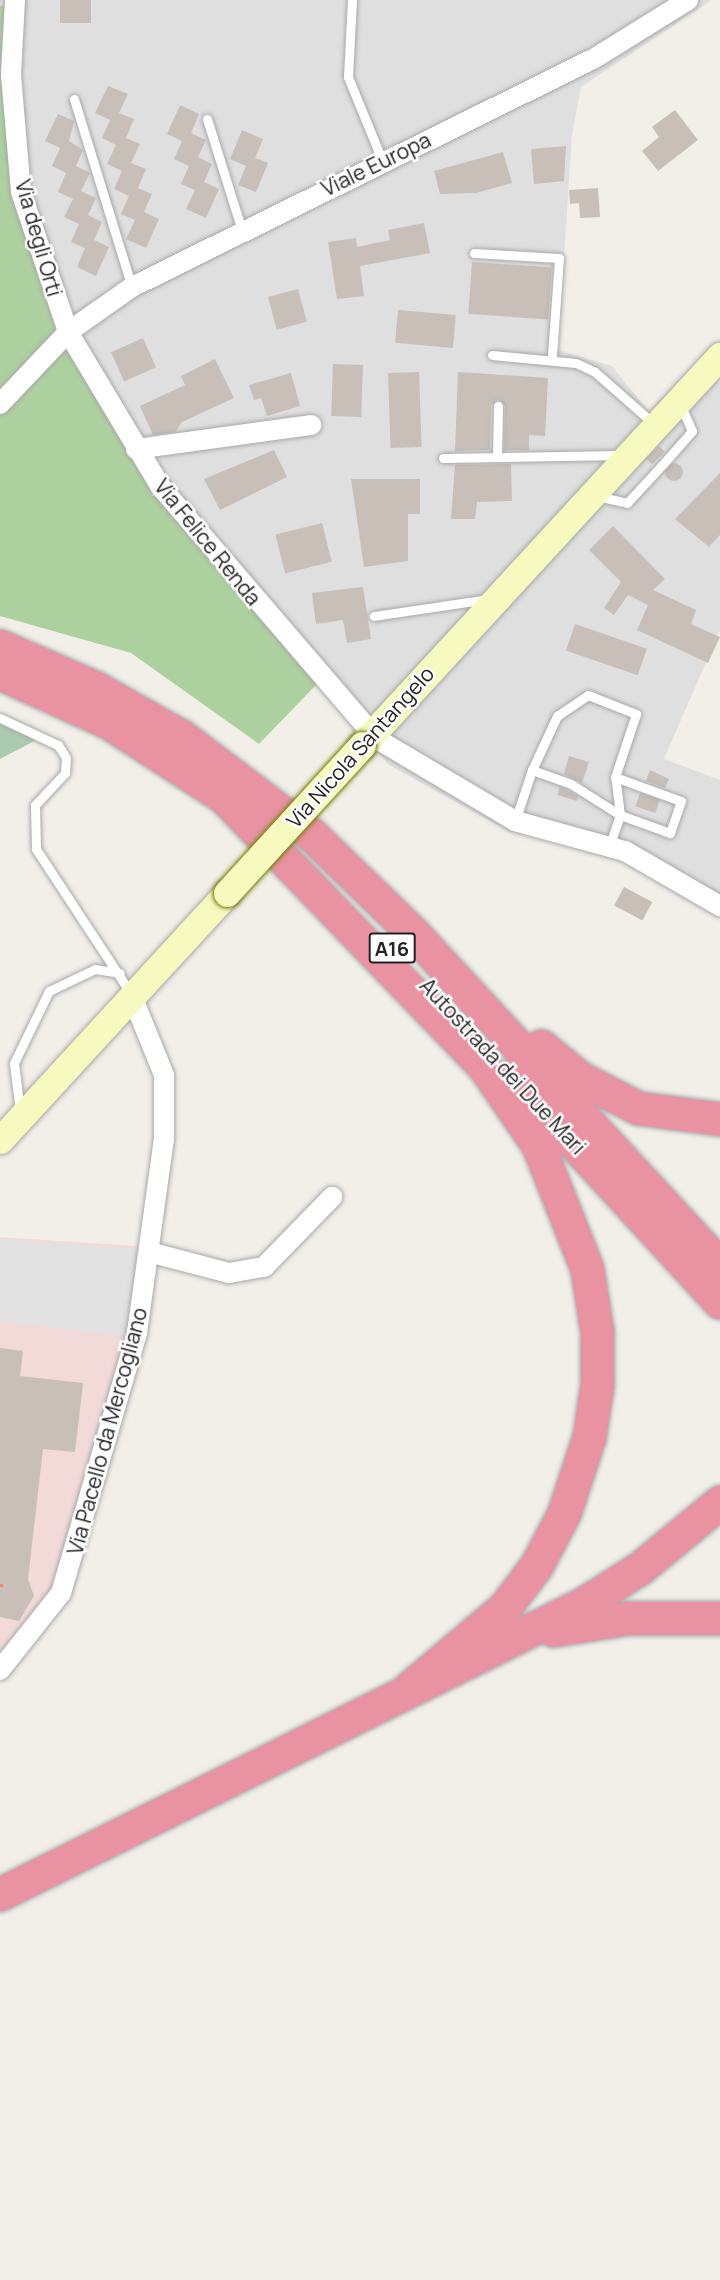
<!DOCTYPE html>
<style>
body{margin:0}
#map{position:relative;width:720px;height:2280px;overflow:hidden;background:#f2efe9;font-family:Manrope,sans-serif}
div>[style]{position:absolute}
[style*='--x']{left:calc(var(--x)*1px);top:calc(var(--y)*1px);width:calc(var(--w)*1px);rotate:calc(var(--a)*1deg)}
.residential>*{inset:0;background:#e0dfdf}
.commercial>*{inset:0;background:#f2dad9}
.forest>*{inset:0;background:#add19e}
.cemetery>*{inset:0;background:#aacbaf}
.parking>*{inset:0;background:#e2e2e2}
.building>*{inset:0;background:#c7bfb8;transform-origin:0 0}
.round{border-radius:50%}
.path>*{height:3px;margin-top:-1.5px;transform-origin:0;background:repeating-linear-gradient(90deg,#fa8072 0 3px,transparent 0 6px)}
.roads{filter:drop-shadow(0 0 2px #a9a9a9) drop-shadow(0 0 2px #a9a9a9)}
.lane>*{height:9px;margin:-4.5px;padding:0 4.5px;transform-origin:4.5px;border-radius:4.5px;background:#fff}
.street>*{height:20px;margin:-10px;padding:0 10px;transform-origin:10px;border-radius:10px;background:#fff}
.secondary>*{height:27px;margin:-13.5px;padding:0 13.5px;transform-origin:13.5px;border-radius:13.5px;background:#f7fabf}
.highway>*{height:33px;margin:-16.5px;padding:0 16.5px;transform-origin:16.5px;border-radius:16.5px;background:#e892a2}
.bridges{filter:drop-shadow(0 0 2px #707d05) drop-shadow(0 0 2px #707d05)}
.secondary-bridge>*{height:27px;margin:-13.5px;padding:0 13.5px;transform-origin:13.5px;border-radius:13.5px;background:#f7fabf}
span{translate:-50% -50%;white-space:nowrap;text-align:center;line-height:1.15;-webkit-text-stroke:5px #fff;paint-order:stroke}
.shield-label span{padding:2px 4px;background:#fff;border:2px solid;border-radius:4px;-webkit-text-stroke-width:0}
.shield-label{font-size:20px;color:#222;font-weight:700}
.street-label{font-size:21px;color:#222}
</style>
<div id="map">
<div class="residential">
<i style="clip-path:polygon(0 0,712px 0,581px 87px,572px 134px,558px 350px,612px 366px,649px 412px,688px 370px,720px 383px,720px 630px,664px 759px,720px 780px,720px 904px,626px 858px,508px 831px,389px 765px,146px 477px,14px 189px,8px 5px,0 6px)"></i>
</div>
<div class="commercial">
<i style="clip-path:polygon(0 1237px,150px 1247px,73px 1561px,0 1670px)"></i>
</div>
<div class="forest">
<i style="clip-path:polygon(8px 5px,14px 189px,146px 477px,317px 684px,259px 744px,131px 653px,0 616px,0 6px)"></i>
</div>
<div class="cemetery">
<i style="clip-path:polygon(0 718px,40px 738px,0 759px)"></i>
</div>
<div class="parking">
<i style="clip-path:polygon(0 1239px,146px 1250px,129px 1337px,0 1321px)"></i>
</div>
<div class="building">
<i style="left:60px;top:0;width:31px;height:23px"></i>
<i style="clip-path:polygon(108px 86px,128px 94px,119px 113px,134px 119px,126px 138px,140px 144px,131px 163px,146px 169px,138px 188px,152px 194px,144px 212px,159px 219px,146px 248px,126px 239px,135px 220px,121px 214px,129px 196px,114px 189px,122px 171px,107px 164px,116px 145px,102px 138px,110px 120px,95px 113px)"></i>
<i style="clip-path:polygon(180px 105px,199px 114px,191px 133px,206px 140px,198px 157px,212px 164px,204px 182px,219px 189px,206px 218px,186px 209px,195px 190px,181px 184px,189px 166px,174px 159px,182px 141px,167px 134px)"></i>
<i style="clip-path:polygon(675px 110px,698px 140px,658px 171px,642px 151px,659px 137px,652px 127px)"></i>
<i style="clip-path:polygon(58px 114px,74px 121px,69px 141px,83px 150px,76px 166px,90px 173px,81px 191px,96px 198px,88px 215px,102px 222px,94px 240px,109px 247px,96px 276px,77px 267px,85px 248px,71px 242px,79px 224px,64px 217px,73px 199px,58px 192px,66px 173px,52px 166px,60px 148px,45px 141px)"></i>
<i style="clip-path:polygon(242px 130px,263px 139px,255px 158px,268px 163px,256px 192px,238px 185px,246px 166px,230px 159px)"></i>
<i style="clip-path:polygon(566px 146px,564px 181px,534px 184px,531px 149px)"></i>
<i style="clip-path:polygon(503px 152px,512px 183px,476px 193px,440px 194px,434px 171px)"></i>
<i style="clip-path:polygon(598px 188px,600px 217px,580px 218px,579px 203px,570px 204px,569px 190px)"></i>
<i style="clip-path:polygon(424px 223px,430px 253px,360px 266px,364px 296px,337px 299px,328px 242px,356px 238px,357px 247px,390px 240px,388px 230px)"></i>
<i style="left:472px;top:262px;width:80px;height:52px;rotate:4deg"></i>
<i style="left:298px;top:289px;width:34px;height:31px;rotate:75deg"></i>
<i style="left:398px;top:310px;width:58px;height:33px;rotate:5deg"></i>
<i style="left:143px;top:338px;width:32px;height:35px;rotate:66deg"></i>
<i style="clip-path:polygon(215px 359px,234px 398px,182px 422px,175px 432px,153px 435px,140px 406px,185px 385px,181px 376px)"></i>
<i style="left:333px;top:364px;width:30px;height:52px;rotate:2deg"></i>
<i style="left:419px;top:372px;width:75px;height:31px;rotate:88deg"></i>
<i style="clip-path:polygon(458px 372px,548px 378px,545px 436px,529px 435px,529px 450px,504px 450px,505px 406px,498px 399px,491px 406px,490px 450px,455px 451px)"></i>
<i style="clip-path:polygon(291px 373px,300px 406px,267px 416px,261px 398px,254px 400px,249px 385px)"></i>
<i style="left:659px;top:446px;width:8px;height:18px;rotate:45deg"></i>
<i style="clip-path:polygon(274px 450px,287px 477px,220px 510px,204px 479px)"></i>
<i class="round" style="left:665px;top:463px;width:18px;height:18px"></i>
<i style="clip-path:polygon(511px 464px,512px 501px,477px 502px,475px 519px,451px 519px,455px 465px)"></i>
<i style="clip-path:polygon(720px 473px,720px 535px,709px 547px,675px 519px)"></i>
<i style="clip-path:polygon(351px 479px,420px 479px,420px 514px,408px 514px,408px 561px,364px 567px)"></i>
<i style="left:322px;top:523px;width:40px;height:48px;rotate:76deg"></i>
<i style="clip-path:polygon(613px 526px,665px 579px,653px 590px,696px 610px,691px 624px,720px 637px,708px 663px,637px 630px,648px 605px,628px 595px,614px 615px,604px 608px,621px 582px,589px 550px)"></i>
<i style="clip-path:polygon(363px 587px,371px 639px,347px 643px,343px 620px,316px 624px,312px 593px)"></i>
<i style="left:575px;top:624px;width:76px;height:28px;rotate:19deg"></i>
<i style="clip-path:polygon(569px 756px,589px 762px,582px 783px,564px 774px)"></i>
<i style="clip-path:polygon(650px 770px,669px 779px,665px 788px,646px 781px)"></i>
<i style="clip-path:polygon(560px 787px,578px 796px,577px 801px,557px 795px)"></i>
<i style="left:640px;top:793px;width:21px;height:14px;rotate:19deg"></i>
<i style="left:624px;top:887px;width:32px;height:21px;rotate:28deg"></i>
<i style="clip-path:polygon(0 1348px,23px 1351px,20px 1376px,83px 1383px,75px 1452px,43px 1449px,28px 1579px,34px 1596px,19px 1621px,0 1617px)"></i>
</div>
<div class="path">
<i style="--x:0;--y:1585;--w:3;--a:0"></i>
</div>
<div class="roads">
<div class="lane">
<i style="--x:352;--y:0;--w:77;--a:93"></i>
<i style="--x:348;--y:77;--w:90;--a:67.7"></i>
<i style="--x:74;--y:99;--w:197;--a:72.9"></i>
<i style="--x:207;--y:119;--w:117;--a:72.6"></i>
<i style="--x:474;--y:253;--w:85;--a:3.4"></i>
<i style="--x:559;--y:258;--w:98;--a:94.1"></i>
<i style="--x:492;--y:355;--w:84;--a:5.4"></i>
<i style="--x:576;--y:363;--w:21;--a:25"></i>
<i style="--x:595;--y:372;--w:77;--a:41.3"></i>
<i style="--x:497;--y:457;--w:51;--a:-88.9"></i>
<i style="--x:443;--y:458;--w:178;--a:-1"></i>
<i style="--x:597;--y:496;--w:31;--a:13"></i>
<i style="--x:627;--y:503;--w:53;--a:-47.3"></i>
<i style="--x:663;--y:464;--w:44;--a:-48.7"></i>
<i style="--x:692;--y:431;--w:30;--a:-114"></i>
<i style="--x:374;--y:616;--w:115;--a:-8.5"></i>
<i style="--x:0;--y:718;--w:64;--a:25"></i>
<i style="--x:58;--y:745;--w:15;--a:58"></i>
<i style="--x:66;--y:758;--w:15;--a:94"></i>
<i style="--x:65;--y:773;--w:44;--a:133.2"></i>
<i style="--x:35;--y:805;--w:44;--a:88.7"></i>
<i style="--x:36;--y:849;--w:171;--a:56.7"></i>
<i style="--x:532;--y:770;--w:60;--a:-65.2"></i>
<i style="--x:557;--y:716;--w:37;--a:-34"></i>
<i style="--x:588;--y:695;--w:52;--a:21.6"></i>
<i style="--x:636;--y:714;--w:66;--a:108.4"></i>
<i style="--x:615;--y:777;--w:70;--a:20"></i>
<i style="--x:681;--y:801;--w:34;--a:109"></i>
<i style="--x:670;--y:833;--w:53;--a:-160.2"></i>
<i style="--x:620;--y:815;--w:38;--a:-97"></i>
<i style="--x:515;--y:821;--w:54;--a:-71.6"></i>
<i style="--x:532;--y:770;--w:41;--a:19.7"></i>
<i style="--x:571;--y:784;--w:58;--a:32.3"></i>
<i style="--x:620;--y:815;--w:34;--a:109"></i>
<i style="--x:20;--y:1112;--w:49;--a:-97"></i>
<i style="--x:14;--y:1063;--w:80;--a:-64.1"></i>
<i style="--x:49;--y:991;--w:51;--a:-25.6"></i>
<i style="--x:95;--y:969;--w:25;--a:9"></i>
</div>
<div class="street">
<i style="--x:15;--y:0;--w:75;--a:93.1"></i>
<i style="--x:11;--y:75;--w:117;--a:85.1"></i>
<i style="--x:21;--y:192;--w:148;--a:71.4"></i>
<i style="--x:68;--y:332;--w:179;--a:59.1"></i>
<i style="--x:160;--y:486;--w:333;--a:49.4"></i>
<i style="--x:377;--y:739;--w:161;--a:30.7"></i>
<i style="--x:515;--y:821;--w:114;--a:15.3"></i>
<i style="--x:625;--y:851;--w:110;--a:30.1"></i>
<i style="--x:0;--y:404;--w:99;--a:-46.6"></i>
<i style="--x:68;--y:332;--w:78;--a:-35.1"></i>
<i style="--x:132;--y:287;--w:517;--a:-26.32"></i>
<i style="--x:595;--y:58;--w:110;--a:-31.9"></i>
<i style="--x:136;--y:449;--w:177;--a:-7.8"></i>
<i style="--x:149;--y:1252;--w:83;--a:14.7"></i>
<i style="--x:229;--y:1273;--w:36;--a:-10"></i>
<i style="--x:264;--y:1267;--w:98;--a:-45.8"></i>
<i style="--x:0;--y:1670;--w:98;--a:-51.6"></i>
<i style="--x:61;--y:1593;--w:271;--a:-73.7"></i>
<i style="--x:137;--y:1333;--w:196;--a:-82.1"></i>
<i style="--x:164;--y:1139;--w:64;--a:-90"></i>
<i style="--x:164;--y:1075;--w:85;--a:-112.1"></i>
</div>
<div class="secondary">
<i style="--x:362;--y:745;--w:529;--a:-47.38"></i>
<i style="--x:0;--y:1140;--w:335;--a:-47.4"></i>
</div>
<div class="highway">
<i style="--x:0;--y:646;--w:105;--a:23.6"></i>
<i style="--x:96;--y:688;--w:98;--a:29.5"></i>
<i style="--x:181;--y:736;--w:166;--a:37.1"></i>
<i style="--x:313;--y:836;--w:142;--a:44.1"></i>
<i style="--x:415;--y:935;--w:449;--a:47.3"></i>
<i style="--x:0;--y:673;--w:119;--a:24.4"></i>
<i style="--x:108;--y:722;--w:149;--a:32.9"></i>
<i style="--x:217;--y:790;--w:383;--a:46"></i>
<i style="--x:483;--y:1065;--w:97;--a:55.5"></i>
<i style="--x:538;--y:1145;--w:133;--a:68.4"></i>
<i style="--x:587;--y:1269;--w:64;--a:81"></i>
<i style="--x:597;--y:1332;--w:53;--a:90"></i>
<i style="--x:597;--y:1385;--w:53;--a:98.7"></i>
<i style="--x:589;--y:1437;--w:80;--a:108.2"></i>
<i style="--x:564;--y:1513;--w:60;--a:117.8"></i>
<i style="--x:536;--y:1566;--w:51;--a:127.1"></i>
<i style="--x:505;--y:1607;--w:126;--a:139.8"></i>
<i style="--x:541;--y:1046;--w:50;--a:39.4"></i>
<i style="--x:580;--y:1078;--w:65;--a:27.3"></i>
<i style="--x:638;--y:1108;--w:83;--a:7.6"></i>
<i style="--x:512;--y:1076;--w:307;--a:47.4"></i>
<i style="--x:553;--y:1630;--w:76;--a:-9.1"></i>
<i style="--x:628;--y:1618;--w:92;--a:0"></i>
<i style="--x:0;--y:1894;--w:651;--a:-26.45"></i>
<i style="--x:583;--y:1604;--w:67;--a:-32.3"></i>
<i style="--x:640;--y:1568;--w:104;--a:-39.5"></i>
</div>
</div>
<div class="bridges">
<div class="secondary-bridge">
<i style="--x:227;--y:893;--w:200;--a:-47.6"></i>
</div>
</div>
<div class="shield-label">
<span style="left:392px;top:948px">A16</span>
</div>
<div class="street-label">
<span style="left:376px;top:164px;rotate:-26deg">Viale Europa</span>
<span style="left:39px;top:238px;rotate:74deg">Via degli Orti</span>
<span style="left:208px;top:542px;rotate:51deg">Via Felice Renda</span>
<span style="left:360px;top:747px;rotate:-48deg">Via Nicola Santangelo</span>
<span style="left:503px;top:1066px;rotate:47deg">Autostrada dei Due Mari</span>
<span style="left:107px;top:1431px;rotate:-75deg">Via Pacello da Mercogliano</span>
</div>
</div>
